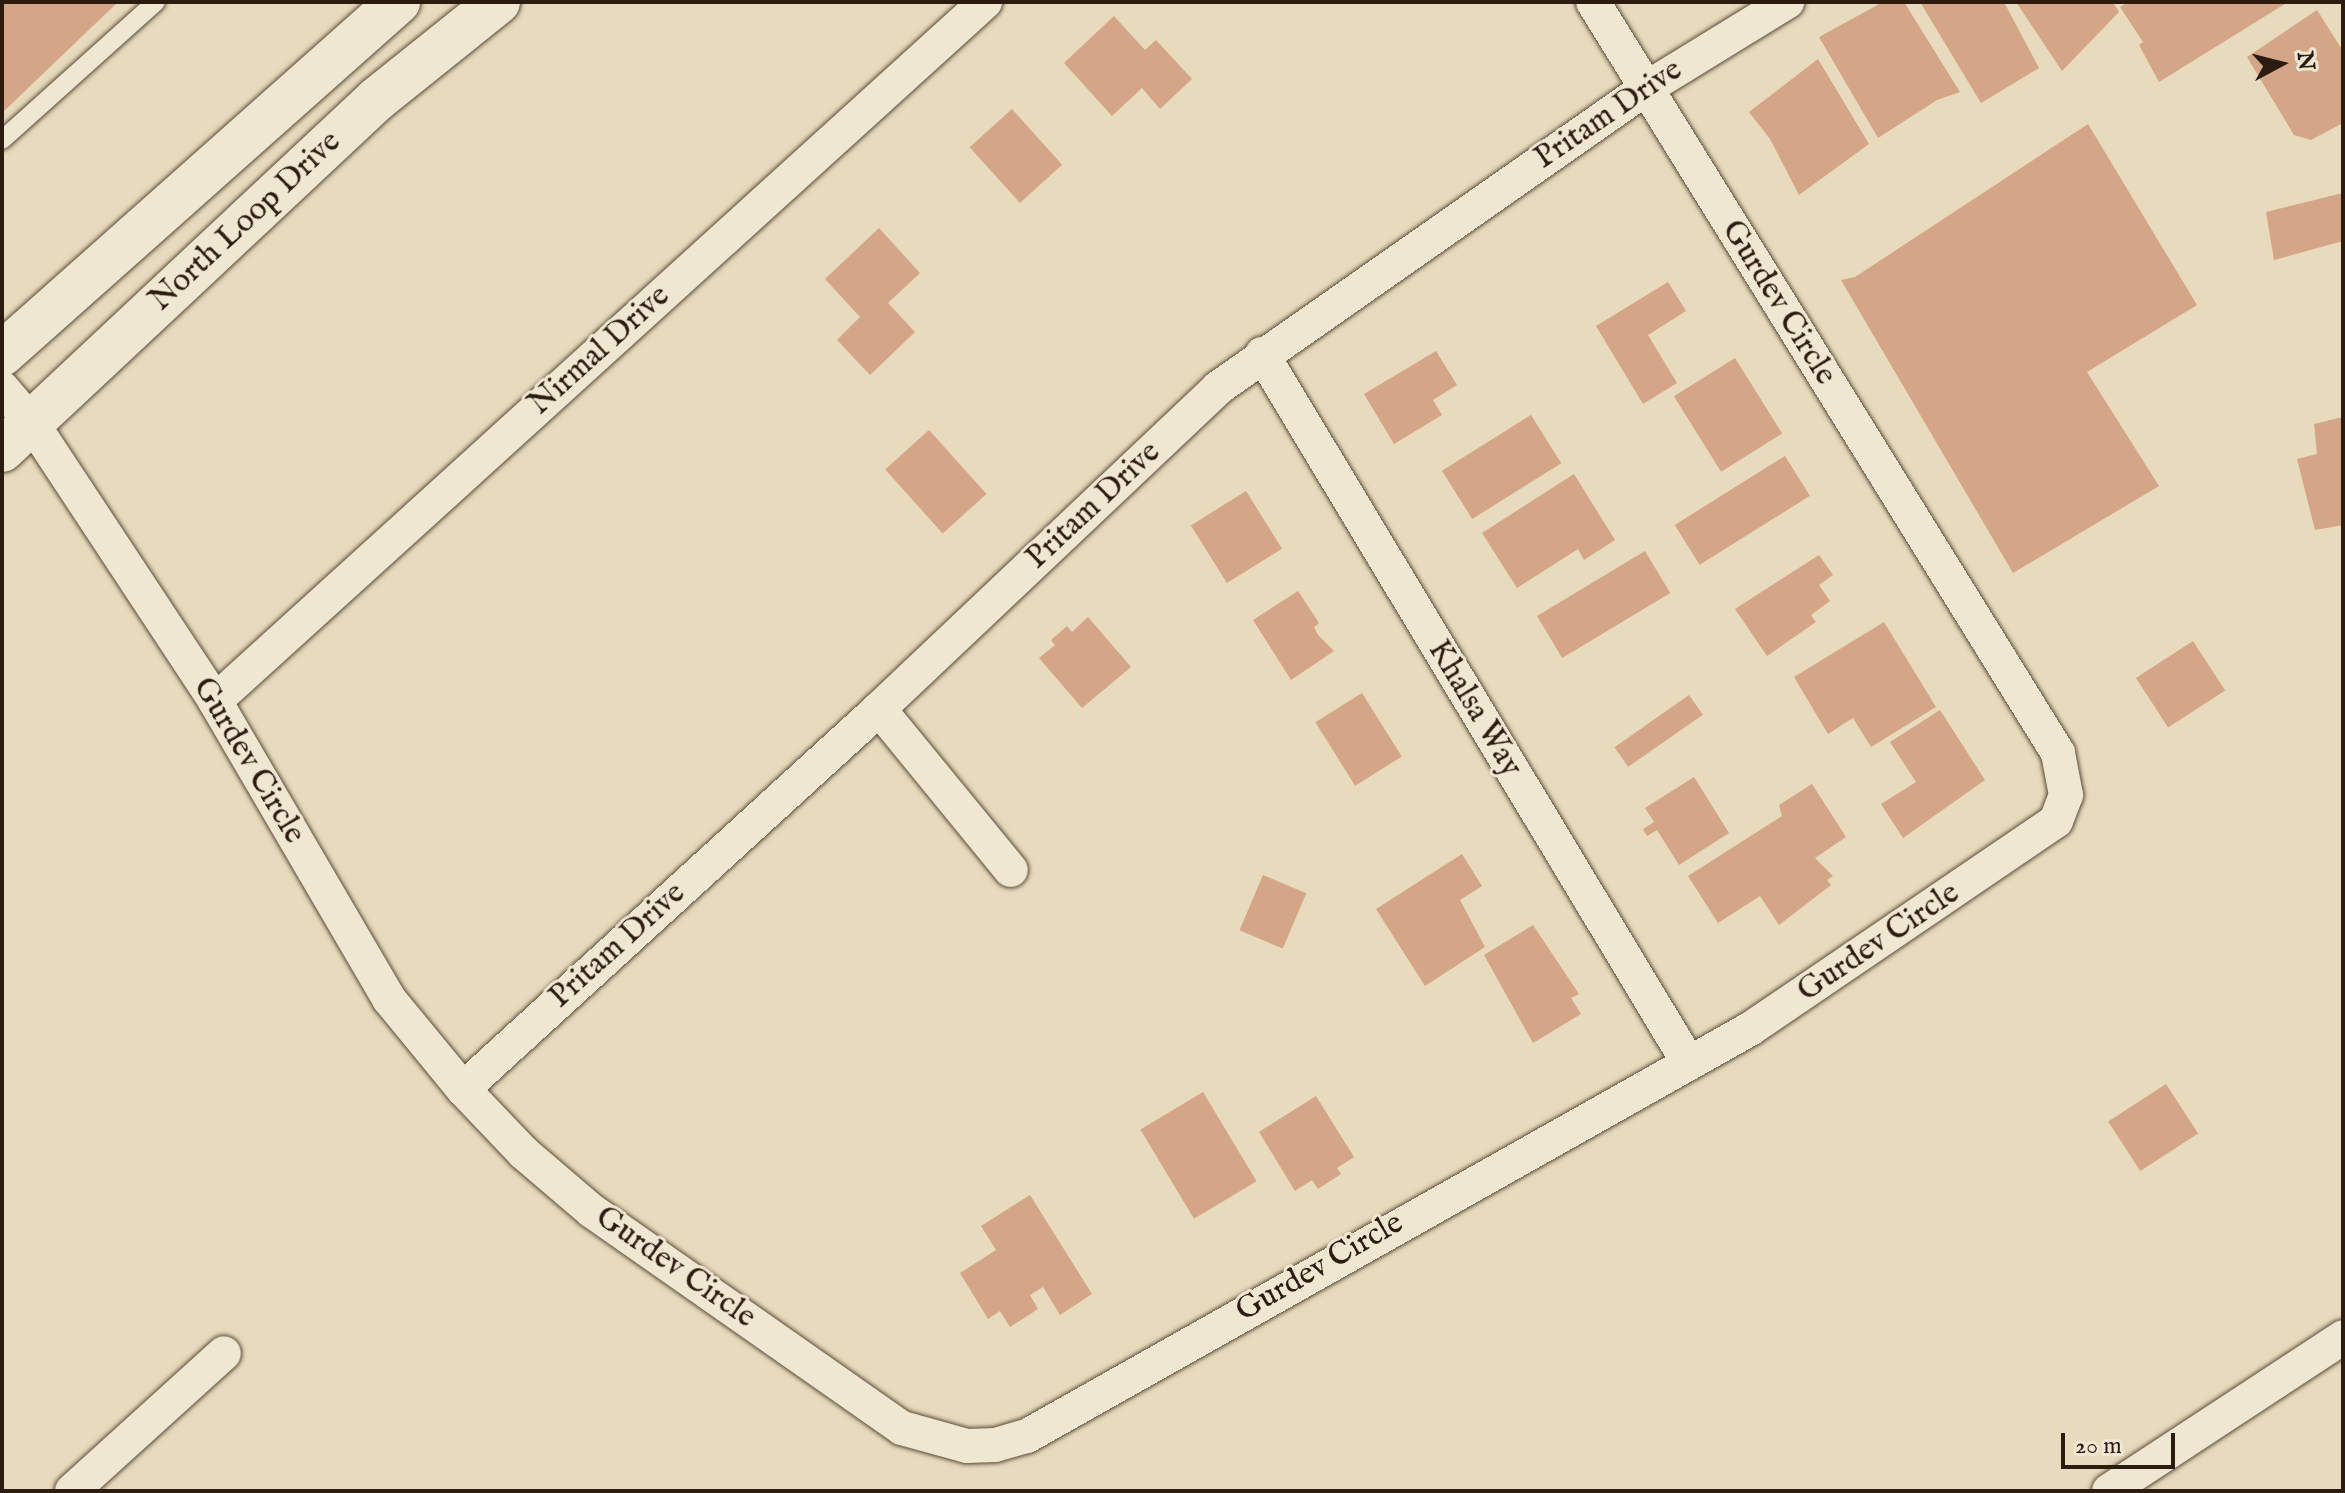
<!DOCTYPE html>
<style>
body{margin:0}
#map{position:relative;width:2345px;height:1493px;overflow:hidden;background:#e8dabc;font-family:"IM FELL English",serif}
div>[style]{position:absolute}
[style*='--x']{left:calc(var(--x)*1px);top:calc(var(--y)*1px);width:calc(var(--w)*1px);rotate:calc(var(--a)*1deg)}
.building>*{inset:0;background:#d4a586;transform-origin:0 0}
.roads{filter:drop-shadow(0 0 2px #5b4c3a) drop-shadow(0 0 2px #5b4c3a)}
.service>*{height:18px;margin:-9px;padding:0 9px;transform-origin:9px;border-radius:9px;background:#f0e7d3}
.minor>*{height:34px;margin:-17px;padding:0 17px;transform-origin:17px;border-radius:17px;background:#f0e7d3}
.secondary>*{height:44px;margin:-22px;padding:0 22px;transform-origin:22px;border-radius:22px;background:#f0e7d3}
span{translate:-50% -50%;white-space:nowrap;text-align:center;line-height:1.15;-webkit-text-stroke:6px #f0e7d3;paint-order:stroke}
.street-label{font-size:32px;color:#2c1c0f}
.frame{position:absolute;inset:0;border:4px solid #2c1c0f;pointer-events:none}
.north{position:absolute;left:2241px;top:24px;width:80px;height:80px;-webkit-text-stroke:6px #f0e7d3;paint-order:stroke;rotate:83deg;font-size:22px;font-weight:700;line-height:32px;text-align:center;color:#2c1c0f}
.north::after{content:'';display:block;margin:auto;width:28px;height:36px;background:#2c1c0f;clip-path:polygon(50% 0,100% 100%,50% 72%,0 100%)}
.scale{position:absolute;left:2061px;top:1433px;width:114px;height:36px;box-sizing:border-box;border:4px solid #2c1c0f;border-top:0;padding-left:10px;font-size:24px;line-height:28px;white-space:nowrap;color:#2c1c0f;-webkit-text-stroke:6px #f0e7d3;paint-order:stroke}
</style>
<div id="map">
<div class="building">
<i style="clip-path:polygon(2px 2px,118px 2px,2px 113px)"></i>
<i style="clip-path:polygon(1883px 2px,1904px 2px,1960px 92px,1937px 100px,1878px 138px,1819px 37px)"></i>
<i style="clip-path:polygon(1920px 2px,2004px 2px,2039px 68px,1981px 103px)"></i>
<i style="clip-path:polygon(2016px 2px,2113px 2px,2119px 12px,2062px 71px)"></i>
<i style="clip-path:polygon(2128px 2px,2288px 2px,2159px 82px,2139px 45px,2143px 42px,2120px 7px)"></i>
<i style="clip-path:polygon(2317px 10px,2343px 51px,2343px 123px,2311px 140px,2294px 135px,2247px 57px)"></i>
<i style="clip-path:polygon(1114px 16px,1145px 50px,1156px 40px,1192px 79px,1160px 109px,1142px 88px,1112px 116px,1064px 63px)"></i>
<i style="clip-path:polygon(1818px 59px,1869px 144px,1799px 195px,1770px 139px,1749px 112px)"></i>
<i style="left:1012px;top:109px;width:75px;height:57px;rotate:48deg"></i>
<i style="clip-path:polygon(2088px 124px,2197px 305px,2087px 372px,2159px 486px,2013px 573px,1841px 280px,1855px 277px)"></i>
<i style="clip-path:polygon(2343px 193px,2343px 241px,2274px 260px,2266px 212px)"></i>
<i style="clip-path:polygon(879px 228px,920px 273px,888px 303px,915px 332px,870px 375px,837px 340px,860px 317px,825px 279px)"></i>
<i style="clip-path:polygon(1668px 282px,1686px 311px,1648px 335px,1677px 383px,1643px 404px,1596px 326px)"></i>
<i style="clip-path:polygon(1436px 351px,1457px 385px,1433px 400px,1442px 415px,1394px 444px,1364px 394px)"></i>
<i style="left:1735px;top:358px;width:89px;height:72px;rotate:58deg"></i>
<i style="left:1531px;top:415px;width:57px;height:105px;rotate:58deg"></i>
<i style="clip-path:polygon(2343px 417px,2343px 525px,2315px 530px,2297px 459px,2317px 454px,2314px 424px)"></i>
<i style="left:929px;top:430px;width:86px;height:59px;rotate:48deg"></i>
<i style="left:1785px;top:456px;width:47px;height:130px;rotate:58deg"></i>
<i style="clip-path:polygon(1574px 474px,1615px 540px,1584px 560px,1578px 549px,1517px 588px,1482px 533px)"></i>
<i style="left:1246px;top:491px;width:68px;height:65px;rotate:58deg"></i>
<i style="left:1645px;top:551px;width:49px;height:126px;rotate:59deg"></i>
<i style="clip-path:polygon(1819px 555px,1833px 575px,1819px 585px,1830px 601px,1811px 615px,1816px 622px,1767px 656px,1735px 609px)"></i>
<i style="clip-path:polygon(1298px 591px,1319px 623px,1314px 627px,1318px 635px,1334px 651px,1291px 680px,1253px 620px)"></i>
<i style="clip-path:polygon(1088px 617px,1131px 667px,1082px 708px,1039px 658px,1055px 645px,1051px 640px,1067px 626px,1072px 632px)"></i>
<i style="clip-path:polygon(1884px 622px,1936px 707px,1871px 747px,1853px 718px,1828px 734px,1794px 677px)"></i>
<i style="left:2193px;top:641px;width:59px;height:68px;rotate:57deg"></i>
<i style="left:1362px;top:693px;width:75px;height:55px;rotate:58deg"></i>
<i style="left:1689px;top:695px;width:24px;height:91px;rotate:55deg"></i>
<i style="clip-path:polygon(1940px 710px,1985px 780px,1903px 838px,1881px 804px,1916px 782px,1890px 742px)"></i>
<i style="clip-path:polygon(1694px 777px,1729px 833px,1679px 865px,1657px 830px,1647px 836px,1643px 829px,1654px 822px,1645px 808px)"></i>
<i style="clip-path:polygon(1812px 784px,1846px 837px,1815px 858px,1833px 876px,1827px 880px,1831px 885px,1779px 925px,1760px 896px,1718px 923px,1688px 876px,1782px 816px,1779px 805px)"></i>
<i style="clip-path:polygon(1462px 854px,1482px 886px,1460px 900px,1485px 947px,1425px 986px,1376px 909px)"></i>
<i style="left:1263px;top:875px;width:47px;height:60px;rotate:23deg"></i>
<i style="clip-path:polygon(1533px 925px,1579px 994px,1571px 998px,1581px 1014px,1533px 1043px,1484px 955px)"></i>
<i style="left:2166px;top:1084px;width:59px;height:69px;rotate:57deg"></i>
<i style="left:1203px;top:1092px;width:104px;height:73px;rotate:59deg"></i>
<i style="clip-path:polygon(1316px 1096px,1354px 1157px,1337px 1168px,1341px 1174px,1318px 1189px,1312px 1180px,1295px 1191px,1259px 1132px)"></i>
<i style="clip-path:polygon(1030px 1195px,1092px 1294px,1060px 1315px,1043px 1287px,1030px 1295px,1038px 1309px,1010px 1327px,1000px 1311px,988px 1319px,960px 1273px,996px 1250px,981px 1226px)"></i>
</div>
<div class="roads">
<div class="service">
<i style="--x:2;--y:140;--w:207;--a:-41.9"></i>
</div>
<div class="minor">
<i style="--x:1262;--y:354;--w:826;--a:58.96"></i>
<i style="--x:2;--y:388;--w:46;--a:49.4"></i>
<i style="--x:32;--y:423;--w:333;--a:56.6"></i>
<i style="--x:215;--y:701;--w:345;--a:59.7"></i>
<i style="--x:389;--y:999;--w:117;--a:50.6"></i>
<i style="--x:463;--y:1089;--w:88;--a:46.4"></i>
<i style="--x:524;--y:1153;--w:89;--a:40.5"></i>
<i style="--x:592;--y:1211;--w:378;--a:35"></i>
<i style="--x:902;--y:1428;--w:67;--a:15.5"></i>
<i style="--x:967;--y:1446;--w:28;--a:-2"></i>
<i style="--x:995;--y:1445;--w:33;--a:-16"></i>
<i style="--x:1027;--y:1436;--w:830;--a:-29.38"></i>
<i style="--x:1750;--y:1029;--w:370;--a:-34.2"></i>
<i style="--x:2056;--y:821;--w:28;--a:-69"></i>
<i style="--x:2066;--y:795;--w:43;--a:-100.8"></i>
<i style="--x:2058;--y:753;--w:883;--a:-121.76"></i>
<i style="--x:215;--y:701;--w:1040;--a:-42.23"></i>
<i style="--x:879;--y:709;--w:208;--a:50.7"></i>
<i style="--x:463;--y:1089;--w:563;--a:-42.41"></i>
<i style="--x:879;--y:709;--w:467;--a:-43.4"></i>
<i style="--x:1218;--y:388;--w:521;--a:-35"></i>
<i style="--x:1645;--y:89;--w:167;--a:-31.5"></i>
<i style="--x:72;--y:1491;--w:205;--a:-42.2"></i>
<i style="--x:2109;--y:1491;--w:280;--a:-33.3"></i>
</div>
<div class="secondary">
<i style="--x:2;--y:354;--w:530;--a:-41.63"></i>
<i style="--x:2;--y:450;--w:514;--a:-43.11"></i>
<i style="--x:377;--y:99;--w:155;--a:-38.7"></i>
</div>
</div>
<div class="street-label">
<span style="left:1609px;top:115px;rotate:-34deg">Pritam Drive</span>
<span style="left:246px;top:222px;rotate:-43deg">North Loop Drive</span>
<span style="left:1778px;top:303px;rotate:58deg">Gurdev Circle</span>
<span style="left:600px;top:351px;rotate:-42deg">Nirmal Drive</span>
<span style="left:1094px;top:506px;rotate:-43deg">Pritam Drive</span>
<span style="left:1474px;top:709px;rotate:59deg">Khalsa Way</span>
<span style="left:248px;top:761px;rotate:59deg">Gurdev Circle</span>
<span style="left:1879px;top:943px;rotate:-34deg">Gurdev Circle</span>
<span style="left:618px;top:946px;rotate:-42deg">Pritam Drive</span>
<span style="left:675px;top:1268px;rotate:35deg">Gurdev Circle</span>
<span style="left:1320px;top:1268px;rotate:-30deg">Gurdev Circle</span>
</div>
<div class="frame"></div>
<div class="north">N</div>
<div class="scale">20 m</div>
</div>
